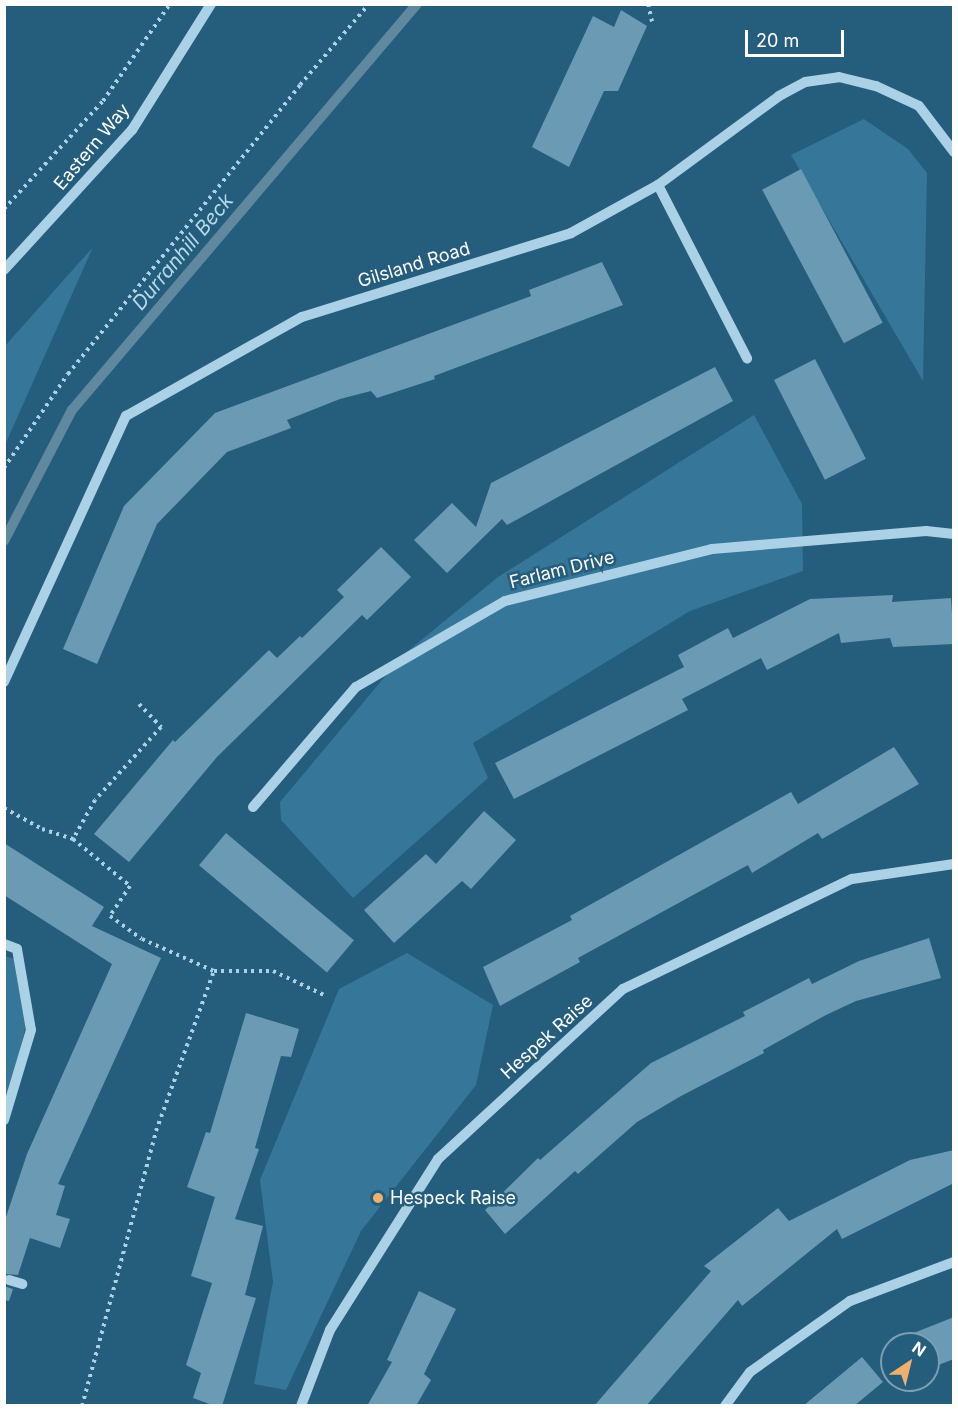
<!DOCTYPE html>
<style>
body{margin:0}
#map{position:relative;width:958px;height:1410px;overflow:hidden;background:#255d7d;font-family:Inter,sans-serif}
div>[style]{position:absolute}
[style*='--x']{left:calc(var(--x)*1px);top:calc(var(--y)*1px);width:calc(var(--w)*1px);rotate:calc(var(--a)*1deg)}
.green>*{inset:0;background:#357699}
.stream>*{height:10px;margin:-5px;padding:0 5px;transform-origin:5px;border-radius:5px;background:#60889f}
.building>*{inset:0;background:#6a9ab4;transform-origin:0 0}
.path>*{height:4px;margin-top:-2px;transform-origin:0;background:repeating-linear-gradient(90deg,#aad1e5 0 3px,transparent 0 7.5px)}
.minor>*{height:10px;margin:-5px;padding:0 5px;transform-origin:5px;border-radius:5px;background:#aad1e5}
.dots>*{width:16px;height:16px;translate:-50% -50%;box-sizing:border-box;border:3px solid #255d7d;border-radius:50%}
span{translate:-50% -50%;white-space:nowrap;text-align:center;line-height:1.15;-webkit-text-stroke:5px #255d7d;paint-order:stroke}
.street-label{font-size:18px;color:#fff}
.poi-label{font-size:18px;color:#fff}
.left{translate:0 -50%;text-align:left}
.water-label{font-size:20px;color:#b5daed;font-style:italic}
.frame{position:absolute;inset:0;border:6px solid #fff;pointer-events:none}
.north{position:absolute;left:880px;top:1332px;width:60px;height:60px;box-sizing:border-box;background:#255d7d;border:2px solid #7c9eb1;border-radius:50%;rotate:35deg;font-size:16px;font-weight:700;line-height:24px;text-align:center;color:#fff}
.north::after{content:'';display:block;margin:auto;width:21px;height:27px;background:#efb06e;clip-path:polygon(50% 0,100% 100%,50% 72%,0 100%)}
.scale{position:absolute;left:745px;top:30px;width:99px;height:27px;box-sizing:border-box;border:3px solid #fff;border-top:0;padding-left:8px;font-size:18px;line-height:21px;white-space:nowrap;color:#fff;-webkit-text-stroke:4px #255d7d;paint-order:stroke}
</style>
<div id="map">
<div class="green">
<i style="clip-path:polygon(864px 119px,908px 149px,927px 173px,923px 381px,791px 155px)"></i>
<i style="clip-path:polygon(93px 247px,5px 445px,5px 346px)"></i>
<i style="clip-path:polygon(754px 415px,802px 504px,803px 571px,690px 611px,473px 743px,488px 778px,353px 898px,281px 820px,280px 802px,403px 655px,498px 577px)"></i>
<i style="clip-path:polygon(407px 953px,493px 1005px,476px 1085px,361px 1231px,286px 1390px,254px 1384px,273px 1282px,260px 1180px,339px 989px)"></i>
<i style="clip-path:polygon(5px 956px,17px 960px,29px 1008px,14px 1085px,5px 1101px)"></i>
</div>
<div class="stream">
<i style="--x:4;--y:541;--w:148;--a:-62.6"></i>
<i style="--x:72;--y:410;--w:533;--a:-49.64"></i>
</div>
<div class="building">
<i style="clip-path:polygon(621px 10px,647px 26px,618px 91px,604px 91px,569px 167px,532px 147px,593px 16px,614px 27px)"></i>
<i style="left:801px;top:169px;width:174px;height:44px;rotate:62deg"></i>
<i style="clip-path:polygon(602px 262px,623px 305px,434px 376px,435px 379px,377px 398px,371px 391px,340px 399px,287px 420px,291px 428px,227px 452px,157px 524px,97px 664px,63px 649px,124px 506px,215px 413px,531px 296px,529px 290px)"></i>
<i style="left:815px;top:359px;width:112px;height:46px;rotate:63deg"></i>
<i style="clip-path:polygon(715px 367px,733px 401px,507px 525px,502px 519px,447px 573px,414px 540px,452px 503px,476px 527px,491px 483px)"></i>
<i style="clip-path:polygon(381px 547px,411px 577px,367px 620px,362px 615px,217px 757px,129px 862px,94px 834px,173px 740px,175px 742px,269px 650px,277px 658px,300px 636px,302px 638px,344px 597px,337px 590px)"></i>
<i style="clip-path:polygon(893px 595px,892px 602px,951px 598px,954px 644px,893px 647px,890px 638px,841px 643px,839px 633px,767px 670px,761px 658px,682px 699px,688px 710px,514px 799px,495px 763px,684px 667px,678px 655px,728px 628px,733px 638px,810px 599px)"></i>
<i style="clip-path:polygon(894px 747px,919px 784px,822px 839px,818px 833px,752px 873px,748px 865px,578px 958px,580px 962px,500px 1006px,483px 967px,572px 920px,570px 916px,791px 792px,798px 804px)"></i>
<i style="clip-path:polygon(484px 811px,516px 840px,471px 889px,462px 881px,394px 943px,364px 910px,426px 854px,436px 864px)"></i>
<i style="left:226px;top:833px;width:167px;height:42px;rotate:40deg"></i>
<i style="clip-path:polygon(4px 843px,104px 907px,92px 926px,161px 958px,58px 1184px,65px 1186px,56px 1215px,70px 1219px,60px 1248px,30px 1238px,18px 1275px,4px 1274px,4px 1223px,27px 1154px,112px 964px,4px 895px)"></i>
<i style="clip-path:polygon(929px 938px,941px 978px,856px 1001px,826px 1015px,763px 1050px,764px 1053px,681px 1096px,637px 1122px,578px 1174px,575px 1171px,505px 1234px,485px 1210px,538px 1158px,540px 1160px,651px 1063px,745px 1016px,743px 1012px,809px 978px,812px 984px,859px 961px)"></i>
<i style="clip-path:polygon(246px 1013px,299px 1029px,291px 1057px,281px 1056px,255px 1148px,259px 1149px,235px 1219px,263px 1226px,245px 1295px,256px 1298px,222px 1406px,215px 1406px,193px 1398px,201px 1373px,186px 1365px,212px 1283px,191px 1276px,215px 1197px,187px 1187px,206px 1132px,210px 1133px)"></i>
<i style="clip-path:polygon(954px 1150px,954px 1183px,842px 1239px,837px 1229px,742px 1306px,738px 1300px,646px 1406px,594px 1406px,711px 1271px,704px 1266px,778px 1208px,789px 1221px,910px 1160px)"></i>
<i style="clip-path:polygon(4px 1286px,13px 1289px,9px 1301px,4px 1300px)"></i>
<i style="clip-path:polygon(419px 1291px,456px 1309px,424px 1374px,431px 1380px,416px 1406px,367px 1406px,392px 1362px,387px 1360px)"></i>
<i style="clip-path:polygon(954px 1317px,954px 1359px,928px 1369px,928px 1344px,904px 1344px,901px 1338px)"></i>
<i style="clip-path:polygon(862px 1357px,883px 1382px,854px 1406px,803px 1406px)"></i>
</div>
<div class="path">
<i style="--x:648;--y:4;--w:18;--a:77"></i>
<i style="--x:4;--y:209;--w:147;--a:-47.5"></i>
<i style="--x:103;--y:101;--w:118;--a:-55.4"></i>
<i style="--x:4;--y:468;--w:114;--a:-55.8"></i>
<i style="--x:68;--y:374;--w:371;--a:-51.2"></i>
<i style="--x:300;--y:85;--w:106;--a:-49.6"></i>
<i style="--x:139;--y:704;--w:32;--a:46"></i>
<i style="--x:161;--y:727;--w:98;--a:132.1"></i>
<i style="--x:95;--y:800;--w:45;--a:119.4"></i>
<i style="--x:73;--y:839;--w:74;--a:39.5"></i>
<i style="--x:130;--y:886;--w:36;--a:124"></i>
<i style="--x:110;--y:916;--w:39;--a:36"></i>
<i style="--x:142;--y:939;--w:79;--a:24"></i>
<i style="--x:214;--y:971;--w:59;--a:0"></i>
<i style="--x:273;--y:971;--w:56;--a:25.2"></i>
<i style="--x:4;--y:808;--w:43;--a:28.9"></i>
<i style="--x:42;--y:829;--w:33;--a:18"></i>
<i style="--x:82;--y:1406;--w:285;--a:-74.9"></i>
<i style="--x:156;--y:1131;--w:170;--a:-70.1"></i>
</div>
<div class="minor">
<i style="--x:658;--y:185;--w:195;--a:62.8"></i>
<i style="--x:4;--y:270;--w:190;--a:-47.6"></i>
<i style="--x:132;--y:130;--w:149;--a:-57.9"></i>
<i style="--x:4;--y:682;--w:293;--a:-65.4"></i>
<i style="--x:126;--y:416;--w:202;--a:-29.4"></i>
<i style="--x:302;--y:317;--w:282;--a:-17.3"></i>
<i style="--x:571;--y:233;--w:99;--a:-28.9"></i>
<i style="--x:658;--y:185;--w:150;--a:-36.3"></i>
<i style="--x:779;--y:96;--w:30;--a:-28"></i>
<i style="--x:805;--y:82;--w:34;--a:-8"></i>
<i style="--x:839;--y:77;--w:38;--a:14"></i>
<i style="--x:876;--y:86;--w:47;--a:24.9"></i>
<i style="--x:919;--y:106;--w:58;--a:52.7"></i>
<i style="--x:253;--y:807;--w:158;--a:-49.4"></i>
<i style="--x:356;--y:687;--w:172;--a:-30"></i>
<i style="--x:505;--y:601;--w:213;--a:-14.1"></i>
<i style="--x:712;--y:549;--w:215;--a:-4.8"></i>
<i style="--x:926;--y:531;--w:28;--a:6"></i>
<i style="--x:4;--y:944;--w:14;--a:21"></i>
<i style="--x:17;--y:949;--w:82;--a:80.2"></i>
<i style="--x:31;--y:1030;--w:94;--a:106.7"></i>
<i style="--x:9;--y:1280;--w:14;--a:17"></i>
<i style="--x:301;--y:1406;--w:81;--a:-69.1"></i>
<i style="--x:330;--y:1330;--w:202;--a:-57.7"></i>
<i style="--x:438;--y:1159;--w:251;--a:-42.6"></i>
<i style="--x:623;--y:989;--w:254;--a:-25.7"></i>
<i style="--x:852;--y:879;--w:103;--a:-8.4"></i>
<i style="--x:725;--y:1406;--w:42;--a:-53.7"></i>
<i style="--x:750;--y:1372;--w:123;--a:-35.4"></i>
<i style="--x:850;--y:1301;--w:111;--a:-20.6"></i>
</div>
<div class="dots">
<i style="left:378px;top:1198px;background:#efb06e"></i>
</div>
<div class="street-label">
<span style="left:92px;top:147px;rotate:-50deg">Eastern Way</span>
<span style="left:414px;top:265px;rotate:-17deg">Gilsland Road</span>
<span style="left:562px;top:570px;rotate:-14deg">Farlam Drive</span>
<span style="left:547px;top:1037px;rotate:-42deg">Hespek Raise</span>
</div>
<div class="poi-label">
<span class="left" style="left:390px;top:1198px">Hespeck Raise</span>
</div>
<div class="water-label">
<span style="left:183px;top:252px;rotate:-50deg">Durranhill Beck</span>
</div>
<div class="frame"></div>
<div class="north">N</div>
<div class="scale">20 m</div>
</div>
